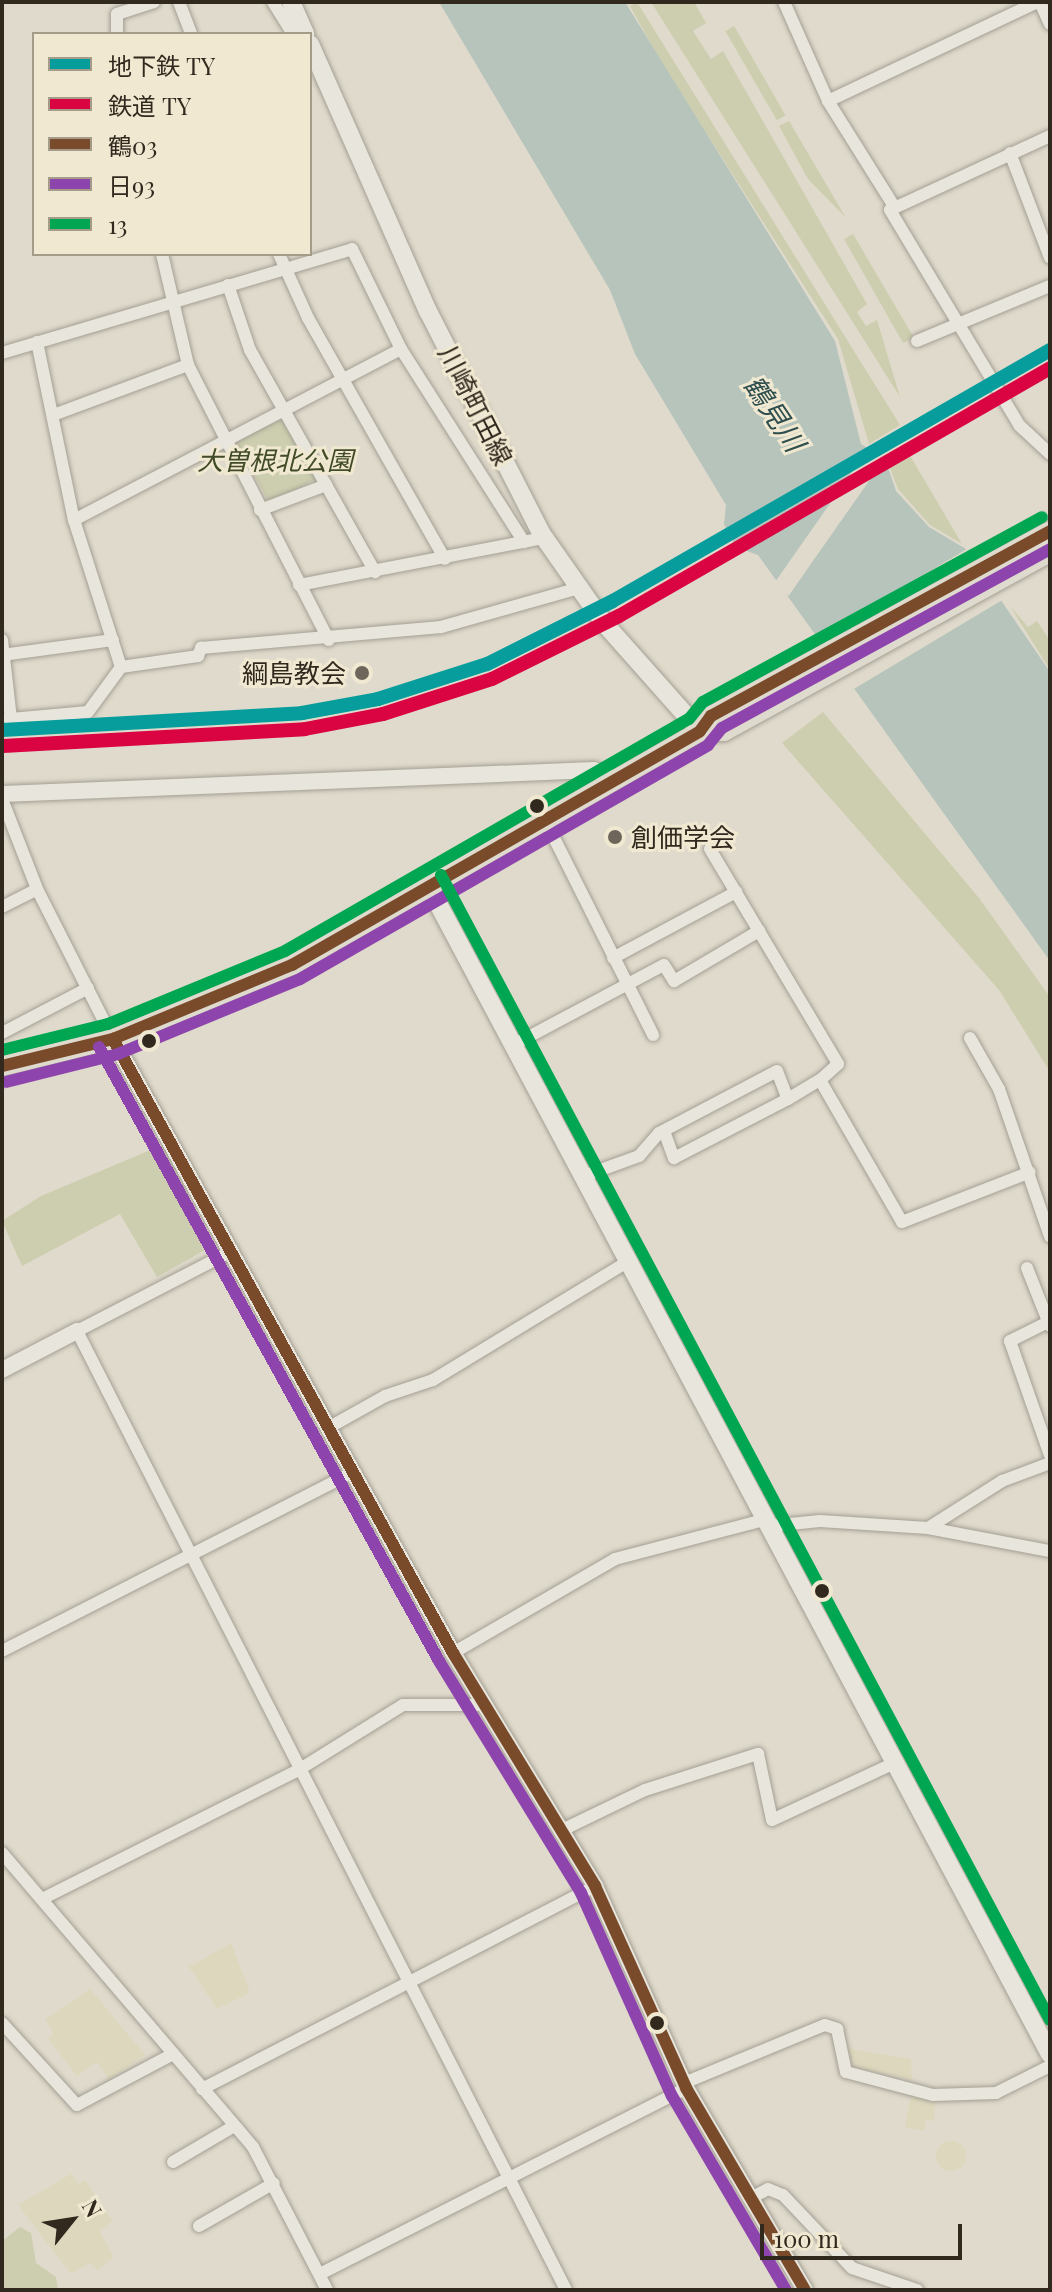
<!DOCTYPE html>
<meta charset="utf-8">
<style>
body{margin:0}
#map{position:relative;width:1052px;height:2292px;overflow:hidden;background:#dfdacb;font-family:"Playfair Display","Noto Sans JP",serif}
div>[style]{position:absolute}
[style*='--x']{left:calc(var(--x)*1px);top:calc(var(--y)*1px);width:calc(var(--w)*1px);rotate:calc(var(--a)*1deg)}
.farmland>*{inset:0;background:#ddd8bd}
.round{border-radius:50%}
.green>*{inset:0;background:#cdceaf;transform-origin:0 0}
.water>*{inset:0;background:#b6c4bc}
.pier>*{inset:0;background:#dfdacb;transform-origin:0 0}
.roads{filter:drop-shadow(0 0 2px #a49f94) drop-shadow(0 0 2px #a49f94)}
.minor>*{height:12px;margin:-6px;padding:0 6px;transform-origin:6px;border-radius:6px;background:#e8e5dc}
.tertiary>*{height:16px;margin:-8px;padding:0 8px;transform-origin:8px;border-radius:8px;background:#e8e5dc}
.secondary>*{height:18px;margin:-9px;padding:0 9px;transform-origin:9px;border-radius:9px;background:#e8e5dc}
.primary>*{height:20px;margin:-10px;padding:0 10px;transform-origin:10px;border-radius:10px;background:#dfdace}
.bus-1>*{height:12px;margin:-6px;padding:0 6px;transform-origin:6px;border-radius:6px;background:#7a4b2a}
.bus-2>*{height:12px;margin:-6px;padding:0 6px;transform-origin:6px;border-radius:6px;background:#8e44ad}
.bus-3>*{height:12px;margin:-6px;padding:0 6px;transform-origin:6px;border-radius:6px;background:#00a651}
.rail-1>*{height:14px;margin:-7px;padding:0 7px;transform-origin:7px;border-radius:7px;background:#da0442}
.metro-1>*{height:14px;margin:-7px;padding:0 7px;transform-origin:7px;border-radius:7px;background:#069d9c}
.dots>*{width:22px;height:22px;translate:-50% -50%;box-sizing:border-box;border:4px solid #f0e8d1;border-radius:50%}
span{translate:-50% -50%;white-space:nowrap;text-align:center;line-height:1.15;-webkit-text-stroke:6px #f0e8d1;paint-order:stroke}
.street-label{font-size:26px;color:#31281e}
.park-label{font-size:26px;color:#414b27;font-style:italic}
.poi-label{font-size:26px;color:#31281e}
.right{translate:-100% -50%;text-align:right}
.left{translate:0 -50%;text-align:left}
.water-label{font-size:28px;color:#2f4f4e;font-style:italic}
.frame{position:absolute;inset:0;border:4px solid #31281e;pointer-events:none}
.legend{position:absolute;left:32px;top:32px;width:280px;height:224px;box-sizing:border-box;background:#f0e8d1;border:2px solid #a49b89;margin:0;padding:10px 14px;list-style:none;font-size:24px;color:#31281e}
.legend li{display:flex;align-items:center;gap:16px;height:40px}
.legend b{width:40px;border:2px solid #a49b89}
.north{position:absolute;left:32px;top:2180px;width:80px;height:80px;-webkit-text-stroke:6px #f0e8d1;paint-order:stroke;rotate:60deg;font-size:22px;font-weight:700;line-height:32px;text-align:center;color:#31281e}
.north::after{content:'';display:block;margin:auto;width:28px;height:36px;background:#31281e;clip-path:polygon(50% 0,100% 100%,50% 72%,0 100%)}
.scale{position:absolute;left:760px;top:2224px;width:202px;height:36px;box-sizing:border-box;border:4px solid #31281e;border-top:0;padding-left:10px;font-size:24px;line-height:28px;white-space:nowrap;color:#31281e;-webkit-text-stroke:6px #f0e8d1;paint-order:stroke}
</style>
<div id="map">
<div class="farmland">
<i style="clip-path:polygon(231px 1943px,250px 1993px,217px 2009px,189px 1967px)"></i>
<i style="clip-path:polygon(90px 1989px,145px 2055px,109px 2079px,97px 2062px,77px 2076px,48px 2039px,54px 2033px,45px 2020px)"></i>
<i style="clip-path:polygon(847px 2048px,911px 2059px,912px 2080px,849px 2066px)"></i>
<i style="clip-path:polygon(911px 2095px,935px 2099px,934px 2121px,926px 2120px,924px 2130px,905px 2128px)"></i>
<i class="round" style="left:936px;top:2141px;width:30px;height:30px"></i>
<i style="clip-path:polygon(71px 2174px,78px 2184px,85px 2180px,113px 2221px,100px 2232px,114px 2257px,97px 2271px,90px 2263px,71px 2274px,18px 2205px)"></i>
</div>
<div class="green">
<i style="clip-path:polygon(637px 2px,900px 425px,869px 444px,838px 339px,662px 64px,630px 6px)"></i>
<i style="clip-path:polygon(651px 2px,694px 2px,706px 23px,693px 31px,711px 59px,723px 51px,867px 304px,857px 312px,866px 326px,877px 320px,900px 397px)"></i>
<i style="left:734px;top:26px;width:103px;height:10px;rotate:60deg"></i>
<i style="clip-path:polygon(789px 121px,846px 218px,808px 179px,779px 126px)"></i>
<i style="clip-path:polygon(853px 234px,914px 338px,903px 343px,844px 239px)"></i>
<i style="left:283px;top:416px;width:71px;height:54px;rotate:61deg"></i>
<i style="clip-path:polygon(905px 447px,962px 544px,930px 525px,898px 489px,886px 457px)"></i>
<i style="clip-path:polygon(1010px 606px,1028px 627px,1037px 621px,1050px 641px,1050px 670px)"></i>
<i style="clip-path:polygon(823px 712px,979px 898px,1050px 997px,1050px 1072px,999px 990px,782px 743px)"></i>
<i style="clip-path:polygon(165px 1144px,212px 1246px,157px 1277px,120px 1214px,22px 1266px,2px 1221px,41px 1196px)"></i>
<i style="clip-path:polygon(20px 2227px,31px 2233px,36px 2263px,56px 2277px,58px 2290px,2px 2290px,2px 2241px)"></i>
</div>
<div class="water">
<i style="clip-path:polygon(439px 2px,625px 2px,835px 341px,861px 444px,885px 459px,896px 491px,929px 527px,966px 549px,1050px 672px,1050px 961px,758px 555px,736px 547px,724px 524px,726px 505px,635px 354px,610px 290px)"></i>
</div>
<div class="pier">
<i style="left:871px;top:445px;width:19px;height:171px;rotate:35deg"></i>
<i style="left:970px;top:547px;width:62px;height:181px;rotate:59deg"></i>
</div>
<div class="roads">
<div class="minor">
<i style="--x:179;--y:2;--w:34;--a:69"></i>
<i style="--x:273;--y:2;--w:38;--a:58"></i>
<i style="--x:784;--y:2;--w:108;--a:66"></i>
<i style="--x:828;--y:101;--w:126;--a:57.9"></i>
<i style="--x:1040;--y:2;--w:24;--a:66"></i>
<i style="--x:117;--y:34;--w:20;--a:-90"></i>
<i style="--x:117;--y:14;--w:39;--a:-18"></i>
<i style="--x:828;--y:101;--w:231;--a:-25.3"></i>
<i style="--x:1050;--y:136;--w:176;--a:155.2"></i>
<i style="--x:890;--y:210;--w:252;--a:59"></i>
<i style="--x:1020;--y:426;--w:41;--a:43"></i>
<i style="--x:1010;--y:153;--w:112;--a:69.1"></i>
<i style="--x:162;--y:254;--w:114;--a:76.8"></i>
<i style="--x:188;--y:365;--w:309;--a:62.9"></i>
<i style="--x:279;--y:254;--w:70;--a:65.6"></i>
<i style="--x:308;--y:318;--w:277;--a:60.4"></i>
<i style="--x:228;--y:285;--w:69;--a:71.3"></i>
<i style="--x:250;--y:350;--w:255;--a:60.6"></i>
<i style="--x:917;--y:341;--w:144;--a:-22.5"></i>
<i style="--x:37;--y:342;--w:182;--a:78.3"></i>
<i style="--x:74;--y:520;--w:154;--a:72.3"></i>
<i style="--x:2;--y:353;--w:365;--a:-16.5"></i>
<i style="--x:352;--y:249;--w:111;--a:63.9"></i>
<i style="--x:401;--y:349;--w:229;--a:57.5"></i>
<i style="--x:56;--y:414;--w:141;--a:-20.4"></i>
<i style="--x:260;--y:510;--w:71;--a:-20.7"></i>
<i style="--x:74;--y:520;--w:369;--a:-27.6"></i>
<i style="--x:299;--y:585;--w:249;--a:-10.9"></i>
<i style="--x:2;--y:640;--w:80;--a:83.5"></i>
<i style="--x:11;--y:719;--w:9;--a:174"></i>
<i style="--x:2;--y:655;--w:112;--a:-7.7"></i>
<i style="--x:11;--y:719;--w:77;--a:-5.2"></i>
<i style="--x:88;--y:712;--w:56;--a:-53.7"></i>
<i style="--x:121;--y:667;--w:78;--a:-8.1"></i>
<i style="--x:198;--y:656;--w:9;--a:-69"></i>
<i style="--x:201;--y:648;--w:241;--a:-5"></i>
<i style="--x:441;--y:627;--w:143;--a:-15.8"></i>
<i style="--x:2;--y:799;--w:97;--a:68.7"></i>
<i style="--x:37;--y:889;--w:168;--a:63.1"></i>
<i style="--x:544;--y:818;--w:243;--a:63.3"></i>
<i style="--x:710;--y:849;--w:250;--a:59.2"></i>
<i style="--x:838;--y:1064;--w:24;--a:138"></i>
<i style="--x:2;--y:907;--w:39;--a:-27"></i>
<i style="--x:613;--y:958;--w:140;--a:-28.2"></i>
<i style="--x:2;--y:1033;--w:97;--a:-27.6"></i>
<i style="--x:970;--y:1038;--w:59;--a:60.4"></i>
<i style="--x:999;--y:1089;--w:156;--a:70.9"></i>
<i style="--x:517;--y:1043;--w:166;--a:-28"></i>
<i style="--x:664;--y:965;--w:19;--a:58"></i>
<i style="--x:674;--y:981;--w:99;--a:-30.5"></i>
<i style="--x:664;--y:1131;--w:29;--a:70"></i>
<i style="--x:674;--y:1158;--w:128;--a:-27.4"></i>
<i style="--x:584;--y:1176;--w:59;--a:-20"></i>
<i style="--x:639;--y:1156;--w:30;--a:-49"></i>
<i style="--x:659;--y:1133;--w:133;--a:-27.7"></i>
<i style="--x:777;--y:1071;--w:30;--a:69"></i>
<i style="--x:788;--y:1099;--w:37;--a:-31"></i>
<i style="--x:820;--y:1080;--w:164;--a:60"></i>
<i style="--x:902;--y:1222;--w:137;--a:-21.3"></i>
<i style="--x:232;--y:1251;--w:174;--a:152.7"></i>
<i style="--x:77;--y:1331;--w:1076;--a:62.98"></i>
<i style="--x:1027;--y:1268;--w:62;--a:68.4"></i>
<i style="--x:1050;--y:1321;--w:45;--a:153.4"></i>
<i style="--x:1010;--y:1341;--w:121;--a:70.7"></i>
<i style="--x:328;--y:1428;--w:65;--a:-29.3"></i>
<i style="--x:385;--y:1396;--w:51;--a:-18.4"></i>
<i style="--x:433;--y:1380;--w:231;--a:-31.3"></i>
<i style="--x:770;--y:1526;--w:50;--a:-5.7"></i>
<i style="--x:820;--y:1521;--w:108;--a:3.7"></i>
<i style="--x:928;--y:1528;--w:124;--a:10.7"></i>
<i style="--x:928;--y:1528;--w:88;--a:-32.4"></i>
<i style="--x:1002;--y:1481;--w:51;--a:-20.6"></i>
<i style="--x:2;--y:1651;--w:394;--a:-27"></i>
<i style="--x:453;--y:1653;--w:187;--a:-30.1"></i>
<i style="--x:615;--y:1559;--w:157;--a:-14.7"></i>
<i style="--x:560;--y:1831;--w:94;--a:-25.8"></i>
<i style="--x:645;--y:1790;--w:119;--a:-17.7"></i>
<i style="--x:758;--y:1754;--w:67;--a:78"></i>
<i style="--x:772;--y:1820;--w:135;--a:-25"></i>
<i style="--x:2;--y:1853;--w:387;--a:49.5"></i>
<i style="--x:253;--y:2147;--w:161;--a:62.6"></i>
<i style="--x:42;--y:1899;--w:289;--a:-26.7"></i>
<i style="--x:300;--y:1769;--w:121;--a:-31.9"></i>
<i style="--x:403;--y:1705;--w:80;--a:0"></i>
<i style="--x:2;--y:2023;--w:111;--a:47.6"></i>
<i style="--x:77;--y:2105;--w:109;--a:-28"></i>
<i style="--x:684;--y:2083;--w:152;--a:-22.4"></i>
<i style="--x:825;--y:2025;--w:13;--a:18"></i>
<i style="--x:837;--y:2029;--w:44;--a:78.2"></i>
<i style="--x:846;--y:2072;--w:90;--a:14.8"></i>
<i style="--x:933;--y:2095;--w:63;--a:-1.8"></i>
<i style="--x:996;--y:2093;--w:60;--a:-26.6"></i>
<i style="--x:202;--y:2089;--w:442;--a:-27.3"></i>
<i style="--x:173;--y:2162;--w:71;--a:-30.5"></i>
<i style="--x:751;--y:2198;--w:19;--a:-28"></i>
<i style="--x:768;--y:2189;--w:16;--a:22"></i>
<i style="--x:783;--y:2195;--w:100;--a:46.6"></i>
<i style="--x:852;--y:2268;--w:69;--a:18.7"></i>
<i style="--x:199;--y:2226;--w:86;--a:-29.8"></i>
<i style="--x:320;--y:2274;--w:411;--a:-26.9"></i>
</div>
<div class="tertiary">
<i style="--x:2;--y:794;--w:592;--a:-2.32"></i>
<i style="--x:594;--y:770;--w:22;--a:24"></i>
<i style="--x:113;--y:1039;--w:702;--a:61.02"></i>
<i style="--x:453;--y:1653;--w:273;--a:58.6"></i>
<i style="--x:595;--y:1886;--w:222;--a:65.7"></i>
<i style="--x:686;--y:2088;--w:234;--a:59.5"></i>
<i style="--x:2;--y:1370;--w:85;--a:-27.5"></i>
</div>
<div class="secondary">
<i style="--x:291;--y:2;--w:35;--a:66"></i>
<i style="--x:310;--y:44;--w:292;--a:66.2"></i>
<i style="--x:428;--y:311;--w:249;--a:63"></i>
<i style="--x:541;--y:533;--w:110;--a:55"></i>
<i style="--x:604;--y:623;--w:144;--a:48.4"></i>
<i style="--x:427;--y:883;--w:1326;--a:61.99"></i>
</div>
<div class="primary">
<i style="--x:700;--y:731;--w:24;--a:0"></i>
<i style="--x:724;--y:731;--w:372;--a:-28.8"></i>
<i style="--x:2;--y:1066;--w:114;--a:-13.7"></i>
<i style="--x:113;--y:1039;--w:194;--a:-22.5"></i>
<i style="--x:292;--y:965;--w:470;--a:-29.8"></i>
<i style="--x:700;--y:731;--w:19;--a:-54"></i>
<i style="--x:711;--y:716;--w:386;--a:-28.6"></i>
</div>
</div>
<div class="bus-1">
<i style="--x:113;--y:1039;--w:702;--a:61.02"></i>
<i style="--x:453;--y:1653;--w:273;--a:58.6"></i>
<i style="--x:595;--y:1886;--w:222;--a:65.7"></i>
<i style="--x:686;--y:2088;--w:234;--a:59.5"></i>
<i style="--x:2;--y:1066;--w:114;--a:-13.7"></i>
<i style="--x:113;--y:1039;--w:194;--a:-22.5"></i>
<i style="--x:292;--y:965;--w:470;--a:-29.8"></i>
<i style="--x:700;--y:731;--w:19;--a:-54"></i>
<i style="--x:711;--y:716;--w:386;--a:-28.6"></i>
</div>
<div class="bus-2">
<i style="--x:99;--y:1047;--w:702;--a:61.02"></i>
<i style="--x:439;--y:1661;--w:272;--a:58.5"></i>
<i style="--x:581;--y:1893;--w:222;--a:65.9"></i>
<i style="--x:672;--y:2096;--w:225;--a:59.6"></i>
<i style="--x:6;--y:1082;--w:115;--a:-14"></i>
<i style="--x:118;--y:1054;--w:197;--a:-22.4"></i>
<i style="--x:300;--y:979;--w:470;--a:-29.8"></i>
<i style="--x:708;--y:745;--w:22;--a:-51"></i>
<i style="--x:722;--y:728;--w:374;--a:-28.6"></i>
</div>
<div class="bus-3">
<i style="--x:441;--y:875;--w:1297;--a:61.99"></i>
<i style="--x:2;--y:1050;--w:109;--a:-13.8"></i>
<i style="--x:108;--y:1024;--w:191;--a:-22.4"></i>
<i style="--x:285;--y:951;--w:466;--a:-29.9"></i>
<i style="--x:689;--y:719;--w:22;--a:-51"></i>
<i style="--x:703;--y:702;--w:386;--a:-28.6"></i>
</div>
<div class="rail-1">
<i style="--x:3;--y:746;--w:302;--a:-3.2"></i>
<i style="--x:305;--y:729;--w:79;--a:-10.9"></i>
<i style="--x:383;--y:714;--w:114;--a:-17.8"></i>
<i style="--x:492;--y:679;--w:142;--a:-26.4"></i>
<i style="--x:619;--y:616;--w:497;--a:-29.9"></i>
</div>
<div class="metro-1">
<i style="--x:2;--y:730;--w:300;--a:-3.2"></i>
<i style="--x:302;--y:713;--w:77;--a:-10.4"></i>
<i style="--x:378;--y:699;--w:114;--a:-17.8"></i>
<i style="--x:487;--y:664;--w:139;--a:-26.6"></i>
<i style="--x:611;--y:602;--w:506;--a:-29.86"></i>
</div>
<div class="dots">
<i style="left:362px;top:673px;background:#6e665b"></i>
<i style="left:537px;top:806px;background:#31281e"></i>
<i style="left:615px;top:837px;background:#6e665b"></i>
<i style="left:149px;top:1041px;background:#31281e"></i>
<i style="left:822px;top:1591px;background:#31281e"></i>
<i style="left:657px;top:2023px;background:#31281e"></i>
</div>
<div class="street-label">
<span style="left:476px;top:405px;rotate:63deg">川崎町田線</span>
</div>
<div class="park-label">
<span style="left:275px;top:460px">大曽根北公園</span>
</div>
<div class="poi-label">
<span class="right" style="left:346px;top:673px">綱島教会</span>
<span class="left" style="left:631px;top:837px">創価学会</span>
</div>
<div class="water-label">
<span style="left:775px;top:413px;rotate:56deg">鶴見川</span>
</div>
<div class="frame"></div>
<ul class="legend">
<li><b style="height:10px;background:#069d9c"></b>地下鉄 TY</li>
<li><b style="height:10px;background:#da0442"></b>鉄道 TY</li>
<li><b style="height:10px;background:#7a4b2a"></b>鶴03</li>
<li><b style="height:10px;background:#8e44ad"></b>日93</li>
<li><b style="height:10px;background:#00a651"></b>13</li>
</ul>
<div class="north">N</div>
<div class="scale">100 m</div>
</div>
